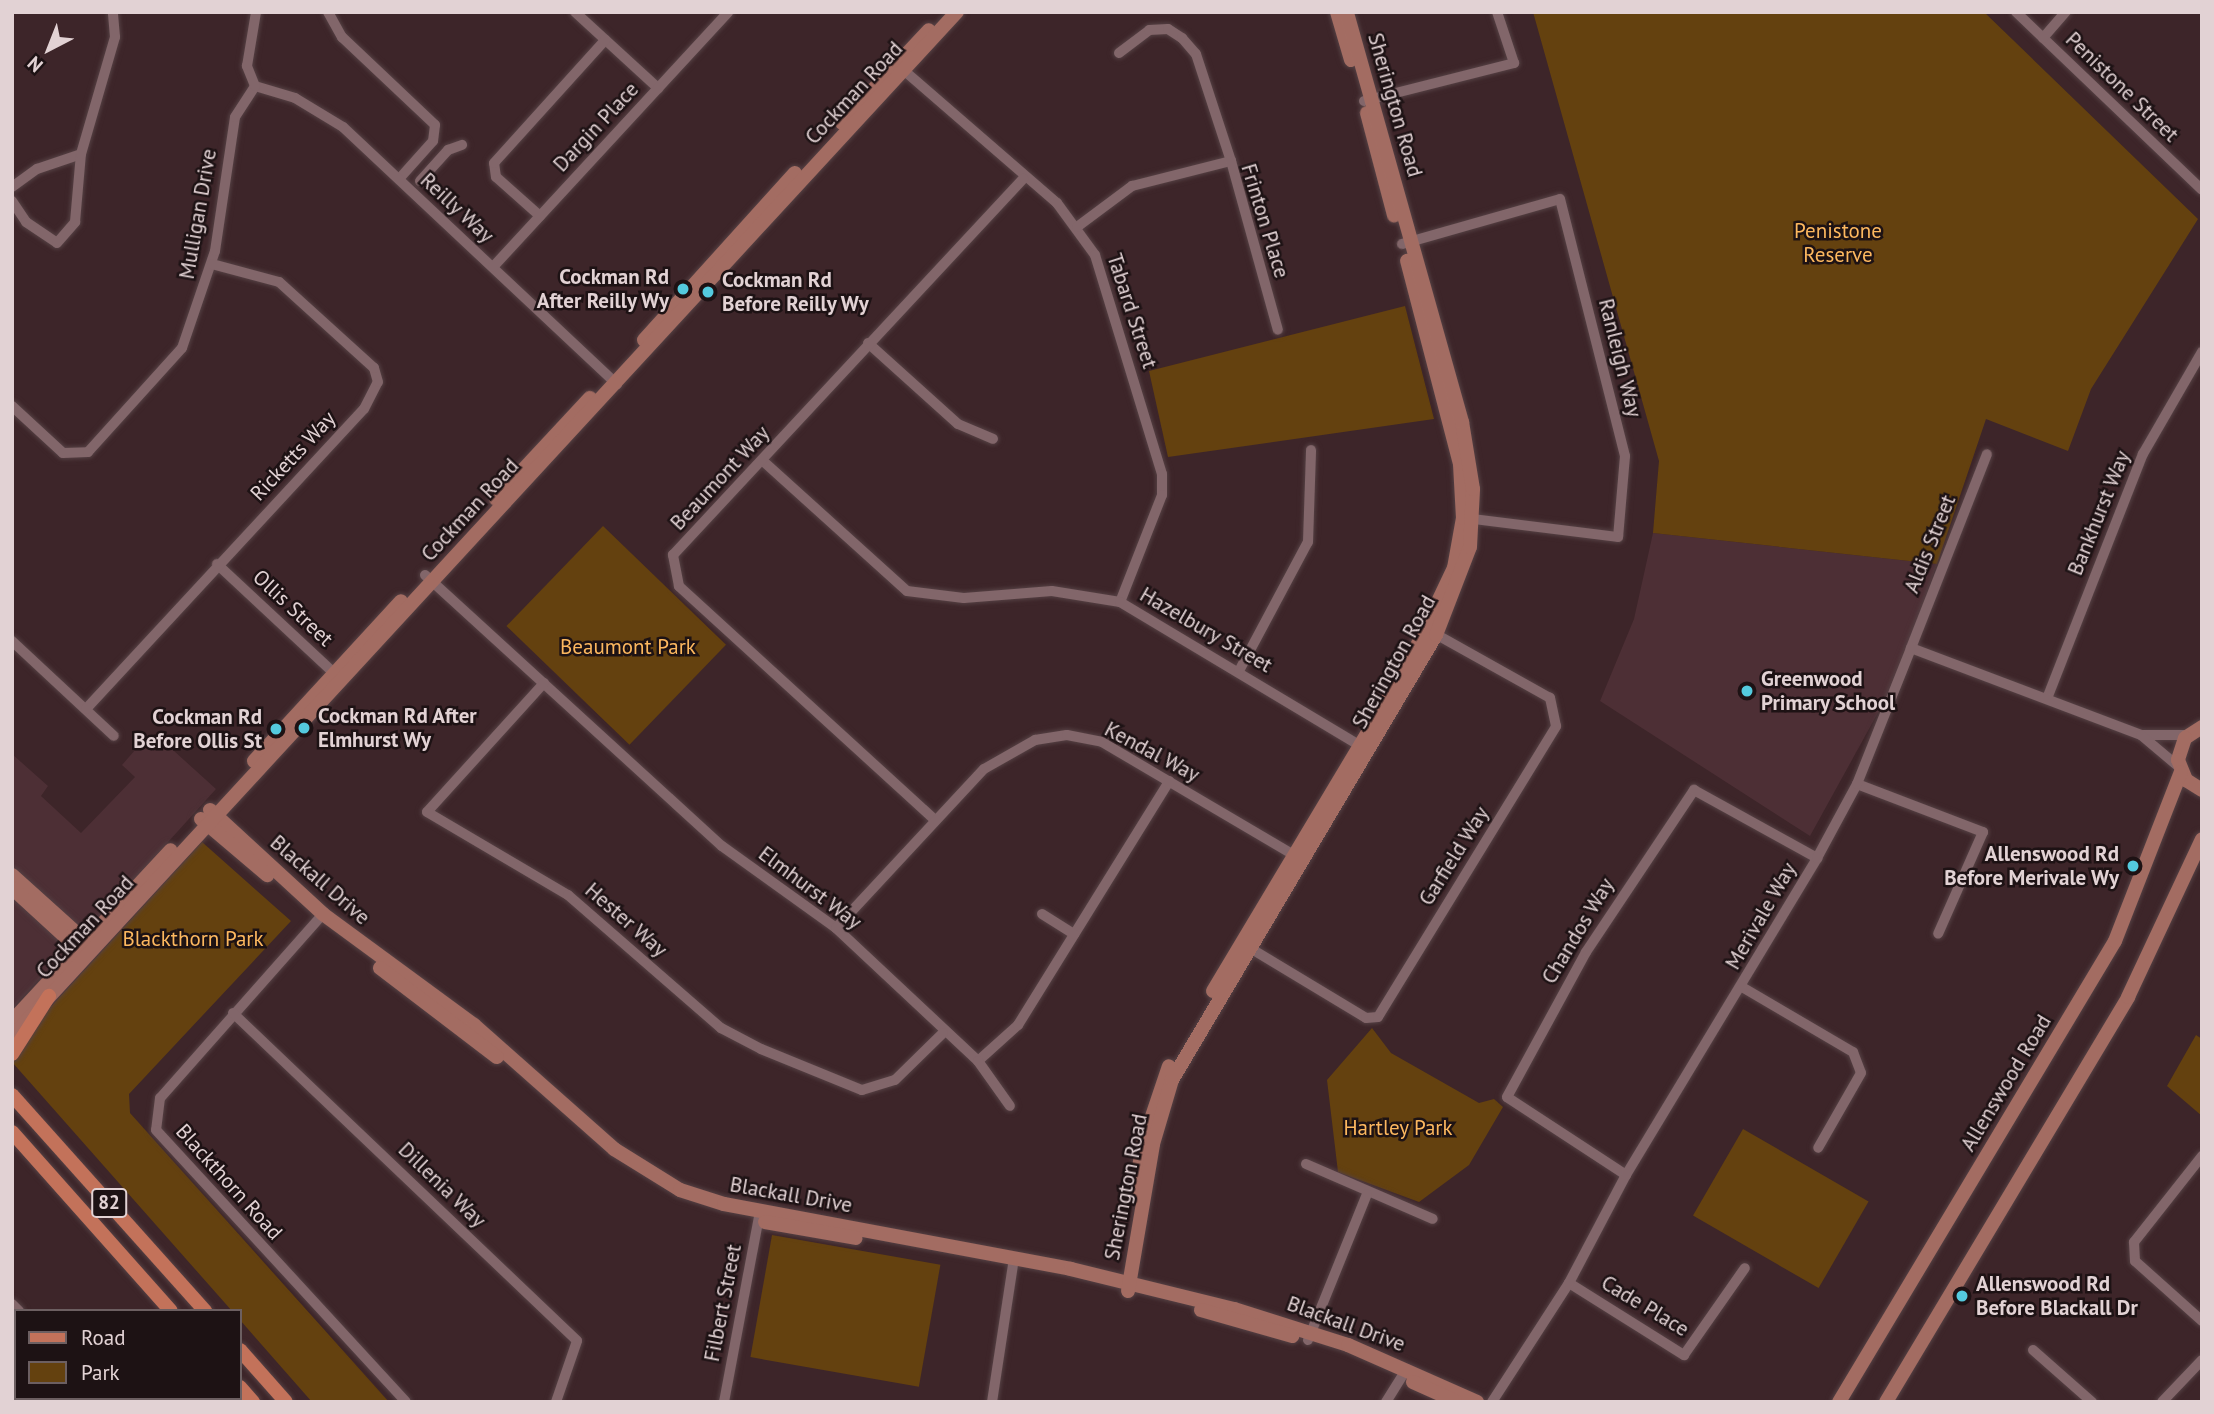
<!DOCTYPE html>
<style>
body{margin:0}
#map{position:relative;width:2214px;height:1414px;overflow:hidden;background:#3d2529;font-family:"PT Sans",sans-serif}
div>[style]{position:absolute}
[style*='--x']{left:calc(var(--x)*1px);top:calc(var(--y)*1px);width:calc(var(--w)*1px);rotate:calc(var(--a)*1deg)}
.built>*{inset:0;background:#4d2f35}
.green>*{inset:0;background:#64410f;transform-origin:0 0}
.roads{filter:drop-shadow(0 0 2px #554144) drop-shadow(0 0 2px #554144)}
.street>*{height:10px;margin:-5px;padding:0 5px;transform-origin:5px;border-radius:5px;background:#82666a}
.secondary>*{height:14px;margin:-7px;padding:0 7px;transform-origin:7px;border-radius:7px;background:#a36c62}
.primary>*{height:14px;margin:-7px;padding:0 7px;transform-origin:7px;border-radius:7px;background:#c3725a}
.dots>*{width:19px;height:19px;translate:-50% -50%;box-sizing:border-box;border:4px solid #1d1214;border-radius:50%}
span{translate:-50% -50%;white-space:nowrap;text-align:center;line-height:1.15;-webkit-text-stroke:5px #1d1214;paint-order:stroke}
.shield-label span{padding:2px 5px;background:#1d1214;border:2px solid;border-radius:5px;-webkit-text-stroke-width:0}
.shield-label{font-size:19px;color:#e2d2d4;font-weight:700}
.street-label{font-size:21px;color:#e2d2d4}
.park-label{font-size:21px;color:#fdb85f}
.poi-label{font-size:21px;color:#e2d2d4;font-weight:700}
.right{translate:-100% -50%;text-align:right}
.left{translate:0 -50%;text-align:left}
.frame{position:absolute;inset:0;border:14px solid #e2d2d4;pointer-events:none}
.legend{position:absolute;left:14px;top:1309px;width:228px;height:91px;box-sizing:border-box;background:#1d1214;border:2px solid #6c5f61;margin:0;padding:9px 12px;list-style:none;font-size:21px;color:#e2d2d4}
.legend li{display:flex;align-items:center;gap:14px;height:35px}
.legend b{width:35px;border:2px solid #6c5f61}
.north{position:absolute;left:14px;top:14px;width:70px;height:70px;-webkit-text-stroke:5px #1d1214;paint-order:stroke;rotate:222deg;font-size:19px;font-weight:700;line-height:28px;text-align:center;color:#e2d2d4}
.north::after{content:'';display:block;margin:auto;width:24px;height:32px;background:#e2d2d4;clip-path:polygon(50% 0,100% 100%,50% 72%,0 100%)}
</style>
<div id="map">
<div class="built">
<i style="clip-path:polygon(1653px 533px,1937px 564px,1896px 680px,1810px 836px,1600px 701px,1634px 619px)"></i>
<i style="clip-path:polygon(163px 741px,216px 789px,84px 935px,12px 868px,12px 754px,48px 786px,41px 796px,81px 833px,135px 777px,122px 765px,142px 742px,154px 751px)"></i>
<i style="clip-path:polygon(12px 895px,69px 946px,12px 1009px)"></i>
</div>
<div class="green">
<i style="clip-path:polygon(1533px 12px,1984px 12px,2198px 219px,2091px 389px,2068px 451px,1986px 419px,1937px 564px,1653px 533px,1659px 461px)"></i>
<i style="clip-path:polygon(1405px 306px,1434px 419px,1168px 457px,1149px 371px)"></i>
<i style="left:603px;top:526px;width:171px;height:139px;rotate:44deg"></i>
<i style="clip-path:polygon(202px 842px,291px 921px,129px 1094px,130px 1113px,389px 1402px,312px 1402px,240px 1320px,240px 1311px,232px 1311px,12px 1062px,12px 1049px)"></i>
<i style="clip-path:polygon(1372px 1028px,1391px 1053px,1479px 1103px,1494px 1099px,1503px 1107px,1469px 1165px,1419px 1202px,1338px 1172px,1327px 1080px)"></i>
<i style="clip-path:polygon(2196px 1035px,2202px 1039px,2202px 1116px,2167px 1086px)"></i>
<i style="left:1743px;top:1129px;width:145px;height:100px;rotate:30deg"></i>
<i style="left:772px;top:1235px;width:171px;height:124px;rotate:10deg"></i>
</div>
<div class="roads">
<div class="street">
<i style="--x:328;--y:12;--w:29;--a:61"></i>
<i style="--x:342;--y:37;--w:128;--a:43.4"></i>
<i style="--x:435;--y:125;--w:16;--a:97"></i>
<i style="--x:433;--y:141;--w:51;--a:131.8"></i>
<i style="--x:575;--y:12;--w:113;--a:42.5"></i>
<i style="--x:2016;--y:12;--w:257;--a:43.7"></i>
<i style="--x:2043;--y:38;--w:35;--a:-49"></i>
<i style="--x:1119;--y:53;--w:38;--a:-37"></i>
<i style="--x:1149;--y:30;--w:19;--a:-3"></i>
<i style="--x:1168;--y:29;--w:17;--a:33"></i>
<i style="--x:1182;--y:38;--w:21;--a:49"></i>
<i style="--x:1196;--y:54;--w:113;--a:71.9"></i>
<i style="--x:900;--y:67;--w:208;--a:40.9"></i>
<i style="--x:1057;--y:203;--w:64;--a:53.8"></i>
<i style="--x:1095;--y:255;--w:229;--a:73"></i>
<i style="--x:1162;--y:474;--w:21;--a:90"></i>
<i style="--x:1162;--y:495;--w:115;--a:111.4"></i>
<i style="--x:255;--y:86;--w:42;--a:16.7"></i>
<i style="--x:295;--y:98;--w:56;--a:31.1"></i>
<i style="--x:343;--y:127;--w:376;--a:43.2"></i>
<i style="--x:1364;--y:101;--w:155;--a:-14.2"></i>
<i style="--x:1514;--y:63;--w:54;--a:-108.4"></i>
<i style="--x:420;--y:181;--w:42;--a:-47.9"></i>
<i style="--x:448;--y:150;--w:15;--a:-20"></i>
<i style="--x:12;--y:187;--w:31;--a:-36"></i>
<i style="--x:37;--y:169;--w:46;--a:-18.8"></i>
<i style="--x:12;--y:201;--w:25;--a:56"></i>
<i style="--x:26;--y:222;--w:37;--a:34"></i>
<i style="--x:57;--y:243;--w:28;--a:-49"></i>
<i style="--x:75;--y:222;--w:68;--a:-85"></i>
<i style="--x:81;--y:154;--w:122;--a:-73.8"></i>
<i style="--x:115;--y:37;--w:25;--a:-95"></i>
<i style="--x:540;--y:216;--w:59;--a:-138.4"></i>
<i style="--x:496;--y:177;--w:14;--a:-98"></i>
<i style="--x:494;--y:163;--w:166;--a:-47.9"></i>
<i style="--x:1077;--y:227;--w:69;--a:-36.7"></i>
<i style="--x:1132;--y:186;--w:102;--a:-14.2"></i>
<i style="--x:1231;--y:161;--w:175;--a:74.5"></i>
<i style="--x:1402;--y:244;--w:164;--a:-15.9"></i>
<i style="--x:1560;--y:199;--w:265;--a:75.8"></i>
<i style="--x:1625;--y:456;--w:81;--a:94.9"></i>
<i style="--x:1618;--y:537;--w:154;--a:-172.9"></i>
<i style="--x:493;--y:267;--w:347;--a:-47.3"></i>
<i style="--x:868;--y:343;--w:121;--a:42"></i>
<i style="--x:958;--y:424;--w:38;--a:23"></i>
<i style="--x:12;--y:406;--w:69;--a:42.7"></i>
<i style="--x:63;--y:453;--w:25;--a:-2"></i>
<i style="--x:88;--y:452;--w:140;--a:-47.9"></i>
<i style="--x:182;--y:348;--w:102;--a:-71.2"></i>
<i style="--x:215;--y:251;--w:135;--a:-81.5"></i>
<i style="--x:235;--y:117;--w:37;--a:-57"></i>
<i style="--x:255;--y:86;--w:22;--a:-112"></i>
<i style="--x:247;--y:66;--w:55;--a:-80.5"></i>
<i style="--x:763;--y:461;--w:194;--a:42.1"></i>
<i style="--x:907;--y:591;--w:57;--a:7"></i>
<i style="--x:964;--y:598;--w:88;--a:-4.5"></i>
<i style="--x:1052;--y:591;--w:69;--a:9.2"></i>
<i style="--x:1120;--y:602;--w:284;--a:30.9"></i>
<i style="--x:217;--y:564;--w:164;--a:43"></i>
<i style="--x:425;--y:575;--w:402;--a:42.4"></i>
<i style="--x:722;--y:846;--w:140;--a:35.7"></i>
<i style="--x:836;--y:928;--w:195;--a:43.1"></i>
<i style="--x:978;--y:1061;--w:54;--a:-42"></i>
<i style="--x:1018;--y:1025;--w:287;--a:-58.2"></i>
<i style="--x:12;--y:641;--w:139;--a:43"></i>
<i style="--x:1911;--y:648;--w:208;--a:-68.6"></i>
<i style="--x:1239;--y:671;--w:146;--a:-61.9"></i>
<i style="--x:1308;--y:542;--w:92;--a:-88.1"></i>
<i style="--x:544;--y:683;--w:174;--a:132.2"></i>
<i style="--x:427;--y:812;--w:164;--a:30.5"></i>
<i style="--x:568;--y:895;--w:203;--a:41"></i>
<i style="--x:721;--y:1028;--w:45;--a:27.7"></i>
<i style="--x:761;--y:1049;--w:109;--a:22.1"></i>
<i style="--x:862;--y:1090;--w:34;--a:-17"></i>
<i style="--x:895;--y:1080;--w:67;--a:-44.4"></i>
<i style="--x:2048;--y:696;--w:260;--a:-68.6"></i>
<i style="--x:2143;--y:454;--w:118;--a:-60"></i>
<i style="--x:86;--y:709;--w:409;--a:-47.2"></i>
<i style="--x:364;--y:409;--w:30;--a:-63"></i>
<i style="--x:378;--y:382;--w:15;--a:-106"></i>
<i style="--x:374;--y:368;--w:128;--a:-137.8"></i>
<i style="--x:279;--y:282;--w:69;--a:-165"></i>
<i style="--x:2141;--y:735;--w:47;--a:0"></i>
<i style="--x:1857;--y:784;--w:135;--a:20.9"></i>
<i style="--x:1983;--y:832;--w:111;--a:113.8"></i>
<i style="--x:935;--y:820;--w:347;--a:-137.6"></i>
<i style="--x:679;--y:586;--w:32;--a:-101"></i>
<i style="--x:673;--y:555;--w:514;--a:-47.05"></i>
<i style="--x:323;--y:914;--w:246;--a:131.5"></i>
<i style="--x:160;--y:1098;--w:32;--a:97"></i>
<i style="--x:156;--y:1130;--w:369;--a:47.4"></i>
<i style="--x:1042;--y:914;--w:38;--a:32"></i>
<i style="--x:836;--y:928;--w:217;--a:-47.1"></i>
<i style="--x:984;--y:769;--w:59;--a:-29.6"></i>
<i style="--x:1035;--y:740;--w:32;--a:-9"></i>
<i style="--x:1067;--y:735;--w:36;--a:11"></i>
<i style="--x:1102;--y:742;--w:229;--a:30.5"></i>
<i style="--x:1245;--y:945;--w:141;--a:31.1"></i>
<i style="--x:1366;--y:1018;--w:12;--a:-5"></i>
<i style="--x:1378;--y:1017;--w:341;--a:-58.5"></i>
<i style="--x:1556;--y:726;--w:29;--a:-102"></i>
<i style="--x:1550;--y:698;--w:135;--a:-150.8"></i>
<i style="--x:1742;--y:987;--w:129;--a:30.4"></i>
<i style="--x:1853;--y:1052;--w:22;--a:69"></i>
<i style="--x:1861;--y:1073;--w:86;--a:119.8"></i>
<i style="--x:233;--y:1013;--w:475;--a:43.6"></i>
<i style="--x:577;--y:1341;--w:65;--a:109"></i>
<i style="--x:978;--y:1061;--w:55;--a:54.6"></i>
<i style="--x:2202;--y:1156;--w:110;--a:128.3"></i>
<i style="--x:2134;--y:1242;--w:19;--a:87"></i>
<i style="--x:2135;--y:1261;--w:90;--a:41.8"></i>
<i style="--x:1306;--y:1164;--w:138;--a:23.4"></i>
<i style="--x:1626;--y:1175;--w:142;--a:-146.8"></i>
<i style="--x:1507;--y:1097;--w:165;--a:-61.4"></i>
<i style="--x:1586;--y:952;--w:195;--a:-56.3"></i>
<i style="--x:1694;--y:790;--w:141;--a:28.9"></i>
<i style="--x:1569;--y:1283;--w:136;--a:32.1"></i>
<i style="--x:1684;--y:1355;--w:106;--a:-55"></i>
<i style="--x:12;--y:1304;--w:10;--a:45"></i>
<i style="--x:1308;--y:1340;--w:157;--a:-68"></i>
<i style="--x:2033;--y:1350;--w:79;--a:41.4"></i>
<i style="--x:724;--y:1402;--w:193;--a:-79.3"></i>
<i style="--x:992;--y:1402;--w:146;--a:-81.3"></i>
<i style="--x:1386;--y:1402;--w:39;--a:-58"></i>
<i style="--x:1492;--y:1402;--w:142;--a:-57.1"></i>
<i style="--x:1569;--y:1283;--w:122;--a:-62.2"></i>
<i style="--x:1626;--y:1175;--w:370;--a:-58.9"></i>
<i style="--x:1817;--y:858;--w:84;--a:-61.6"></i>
<i style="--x:1857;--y:784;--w:146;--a:-68.3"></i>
<i style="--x:1911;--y:648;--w:246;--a:20.7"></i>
<i style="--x:2141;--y:735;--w:50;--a:40.1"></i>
<i style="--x:2162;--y:1402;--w:58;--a:-46.4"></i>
</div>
<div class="secondary">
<i style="--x:1337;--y:12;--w:50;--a:73.7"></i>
<i style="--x:1367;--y:113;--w:106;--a:75.2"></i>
<i style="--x:842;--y:123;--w:127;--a:-46.9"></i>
<i style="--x:644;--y:340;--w:225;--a:-47.9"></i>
<i style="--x:496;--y:499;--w:138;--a:-47.1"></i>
<i style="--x:2202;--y:727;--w:20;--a:147"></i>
<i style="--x:2185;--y:738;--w:23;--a:108"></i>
<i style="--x:2178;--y:760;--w:22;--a:68"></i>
<i style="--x:2186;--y:780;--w:19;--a:32"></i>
<i style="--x:254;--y:761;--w:217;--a:-47.4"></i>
<i style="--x:210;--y:810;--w:154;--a:42.6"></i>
<i style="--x:323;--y:914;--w:187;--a:36.3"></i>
<i style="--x:474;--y:1025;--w:187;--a:41.5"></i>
<i style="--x:614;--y:1149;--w:78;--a:31.8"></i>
<i style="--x:680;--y:1190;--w:46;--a:17.7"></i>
<i style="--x:724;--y:1204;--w:353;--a:10.6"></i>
<i style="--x:1071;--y:1269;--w:168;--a:13.8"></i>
<i style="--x:1234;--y:1309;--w:120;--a:17.5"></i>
<i style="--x:1348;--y:1345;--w:141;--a:23.8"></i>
<i style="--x:201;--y:819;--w:87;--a:40.3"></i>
<i style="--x:12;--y:875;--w:108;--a:42"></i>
<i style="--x:12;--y:888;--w:100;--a:42.6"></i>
<i style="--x:380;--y:968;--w:147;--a:37.3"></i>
<i style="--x:1213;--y:991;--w:375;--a:-59.1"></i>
<i style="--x:1406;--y:669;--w:112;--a:-64.6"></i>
<i style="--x:1454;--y:568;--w:51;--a:-79.8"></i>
<i style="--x:1463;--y:518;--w:54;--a:-93.2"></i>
<i style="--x:1460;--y:464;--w:210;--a:-104.6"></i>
<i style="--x:12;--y:1021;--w:233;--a:-47.1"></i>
<i style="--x:12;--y:1037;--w:1394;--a:-47.33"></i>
<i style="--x:1136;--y:1191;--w:45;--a:-82.4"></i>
<i style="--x:1142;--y:1146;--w:84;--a:-71.4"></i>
<i style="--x:765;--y:1222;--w:92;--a:10"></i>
<i style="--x:1128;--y:1291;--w:149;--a:-80.3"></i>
<i style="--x:1153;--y:1144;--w:67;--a:-73.5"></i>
<i style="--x:1172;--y:1080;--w:517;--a:-59.32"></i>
<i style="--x:1436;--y:635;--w:94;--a:-68.9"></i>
<i style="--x:1470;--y:547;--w:58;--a:-87"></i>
<i style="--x:1473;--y:489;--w:68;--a:-99.3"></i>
<i style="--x:1462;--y:422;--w:426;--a:-105.7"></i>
<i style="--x:1201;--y:1310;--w:95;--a:15.9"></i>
<i style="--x:1413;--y:1382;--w:46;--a:24.3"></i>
<i style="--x:1839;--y:1402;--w:537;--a:-59.09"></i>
<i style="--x:2115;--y:941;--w:181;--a:-68.7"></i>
<i style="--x:1886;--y:1402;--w:472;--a:-59.1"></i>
<i style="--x:2128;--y:997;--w:174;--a:-64.9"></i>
</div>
<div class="primary">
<i style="--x:12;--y:1054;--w:69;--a:-57.5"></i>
<i style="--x:12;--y:1095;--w:290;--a:48.2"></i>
<i style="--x:12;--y:1132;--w:239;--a:48.4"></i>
<i style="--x:240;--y:1350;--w:69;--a:48.5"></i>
<i style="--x:240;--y:1387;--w:20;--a:49"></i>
</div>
</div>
<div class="dots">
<i style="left:683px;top:289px;background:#54cade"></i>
<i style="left:708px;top:292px;background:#54cade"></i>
<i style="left:1747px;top:691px;background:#54cade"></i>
<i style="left:304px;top:728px;background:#54cade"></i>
<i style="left:276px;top:729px;background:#54cade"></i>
<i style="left:2133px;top:866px;background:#54cade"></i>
<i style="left:1962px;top:1296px;background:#54cade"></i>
</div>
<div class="shield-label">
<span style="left:109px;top:1203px">82</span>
</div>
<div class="street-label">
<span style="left:2122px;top:87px;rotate:44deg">Penistone Street</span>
<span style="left:854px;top:93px;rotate:-47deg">Cockman Road</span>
<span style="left:1395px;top:105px;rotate:74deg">Sherington Road</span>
<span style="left:596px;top:127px;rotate:-47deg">Dargin Place</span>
<span style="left:457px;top:208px;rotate:43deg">Reilly Way</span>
<span style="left:198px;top:214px;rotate:-80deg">Mulligan Drive</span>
<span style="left:1265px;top:221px;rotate:73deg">Frinton Place</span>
<span style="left:1132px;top:311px;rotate:72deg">Tabard Street</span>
<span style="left:1620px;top:358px;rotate:76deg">Ranleigh Way</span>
<span style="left:293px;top:456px;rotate:-47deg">Ricketts Way</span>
<span style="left:720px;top:478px;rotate:-47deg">Beaumont Way</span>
<span style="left:470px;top:510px;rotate:-47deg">Cockman Road</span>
<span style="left:2099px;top:513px;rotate:-68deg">Bankhurst Way</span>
<span style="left:1930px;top:544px;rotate:-68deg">Aldis Street</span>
<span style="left:293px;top:608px;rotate:43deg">Ollis Street</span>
<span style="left:1206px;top:630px;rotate:30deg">Hazelbury Street</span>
<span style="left:1394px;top:662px;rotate:-61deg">Sherington Road</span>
<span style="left:1152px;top:752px;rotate:28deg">Kendal Way</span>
<span style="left:1454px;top:856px;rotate:-58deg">Garfield Way</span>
<span style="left:320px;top:880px;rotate:41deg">Blackall Drive</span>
<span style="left:810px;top:888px;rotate:37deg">Elmhurst Way</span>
<span style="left:1761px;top:916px;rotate:-60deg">Merivale Way</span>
<span style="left:626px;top:920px;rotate:41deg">Hester Way</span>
<span style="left:85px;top:927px;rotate:-47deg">Cockman Road</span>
<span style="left:1578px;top:931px;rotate:-59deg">Chandos Way</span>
<span style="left:2006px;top:1083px;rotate:-59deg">Allenswood Road</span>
<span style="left:229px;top:1182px;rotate:48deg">Blackthorn Road</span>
<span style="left:442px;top:1185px;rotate:44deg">Dillenia Way</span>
<span style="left:1126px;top:1187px;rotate:-79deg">Sherington Road</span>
<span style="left:791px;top:1195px;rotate:10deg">Blackall Drive</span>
<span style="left:723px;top:1303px;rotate:-79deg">Filbert Street</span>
<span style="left:1645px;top:1306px;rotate:31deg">Cade Place</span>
<span style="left:1346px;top:1324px;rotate:20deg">Blackall Drive</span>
</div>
<div class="park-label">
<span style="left:1838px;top:243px">Penistone<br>Reserve</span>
<span style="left:628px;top:647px">Beaumont Park</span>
<span style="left:193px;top:939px">Blackthorn Park</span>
<span style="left:1398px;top:1128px">Hartley Park</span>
</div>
<div class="poi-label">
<span class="right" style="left:669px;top:289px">Cockman Rd<br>After Reilly Wy</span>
<span class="left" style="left:722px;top:292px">Cockman Rd<br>Before Reilly Wy</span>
<span class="left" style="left:1761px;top:691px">Greenwood<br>Primary School</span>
<span class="left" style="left:318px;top:728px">Cockman Rd After<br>Elmhurst Wy</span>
<span class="right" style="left:262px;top:729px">Cockman Rd<br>Before Ollis St</span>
<span class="right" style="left:2119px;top:866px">Allenswood Rd<br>Before Merivale Wy</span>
<span class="left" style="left:1976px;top:1296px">Allenswood Rd<br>Before Blackall Dr</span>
</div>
<div class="frame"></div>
<ul class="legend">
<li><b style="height:9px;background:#c3725a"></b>Road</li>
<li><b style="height:19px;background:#64410f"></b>Park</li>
</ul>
<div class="north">N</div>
</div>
